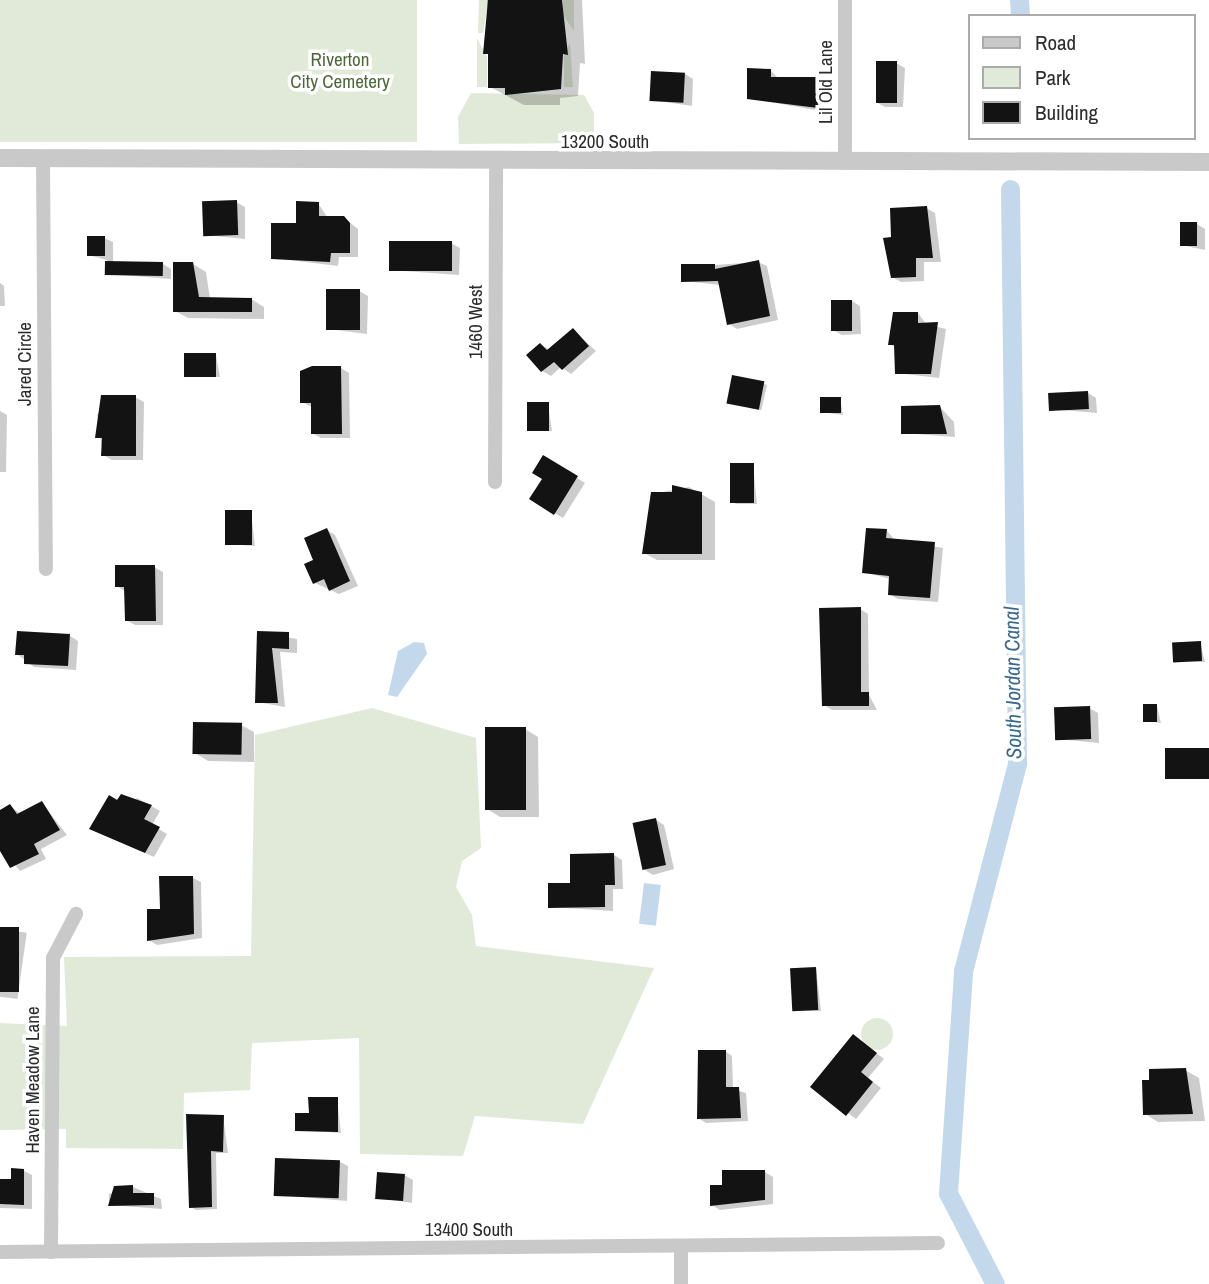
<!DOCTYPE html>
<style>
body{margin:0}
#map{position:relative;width:1209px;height:1284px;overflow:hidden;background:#fff;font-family:"Archivo Narrow",sans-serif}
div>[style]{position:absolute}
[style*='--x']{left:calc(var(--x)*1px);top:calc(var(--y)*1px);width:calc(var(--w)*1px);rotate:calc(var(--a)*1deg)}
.green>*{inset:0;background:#e1ead8;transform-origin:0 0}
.round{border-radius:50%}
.water>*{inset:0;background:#c3d9eb;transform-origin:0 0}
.shadow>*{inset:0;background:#0003;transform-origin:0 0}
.canal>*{height:19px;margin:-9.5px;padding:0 9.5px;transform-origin:9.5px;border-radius:9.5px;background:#c3d9eb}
.building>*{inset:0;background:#131313;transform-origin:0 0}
.minor>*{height:14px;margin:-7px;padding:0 7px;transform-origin:7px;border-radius:7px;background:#c9c9c9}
.tertiary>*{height:18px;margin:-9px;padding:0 9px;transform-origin:9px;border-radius:9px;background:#c9c9c9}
span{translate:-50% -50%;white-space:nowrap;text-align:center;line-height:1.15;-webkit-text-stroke:7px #fff;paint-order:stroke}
.park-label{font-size:19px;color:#4c6839}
.street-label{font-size:19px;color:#2c2c2c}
.water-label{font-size:21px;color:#39688f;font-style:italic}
.legend{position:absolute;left:968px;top:14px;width:228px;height:126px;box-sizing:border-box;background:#fff;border:2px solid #ababab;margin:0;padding:9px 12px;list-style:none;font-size:21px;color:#2c2c2c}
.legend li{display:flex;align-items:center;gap:14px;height:35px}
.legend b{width:35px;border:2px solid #ababab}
</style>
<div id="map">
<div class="green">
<i style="left:0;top:0;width:417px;height:142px"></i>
<i style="clip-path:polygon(479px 0,489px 0,483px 33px,478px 33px)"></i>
<i style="clip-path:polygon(563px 0,574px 0,574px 31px,563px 15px)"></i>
<i style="clip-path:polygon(477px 38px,487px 57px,487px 87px,477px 87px)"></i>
<i style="clip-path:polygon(570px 43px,573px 87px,564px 87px,564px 56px)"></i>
<i style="clip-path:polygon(471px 93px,584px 95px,594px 113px,594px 135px,591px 143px,459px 144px,458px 117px)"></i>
<i style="clip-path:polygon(372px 708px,476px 738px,481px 848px,462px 861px,456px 887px,472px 915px,476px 946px,654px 968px,583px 1124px,475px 1116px,463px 1156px,360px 1154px,359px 1038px,252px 1043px,250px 1090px,184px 1093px,183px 1149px,66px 1148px,66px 1129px,0 1130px,0 1023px,67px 1026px,64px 957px,251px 956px,255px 735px)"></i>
<i class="round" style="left:861px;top:1018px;width:32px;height:32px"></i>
</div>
<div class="water">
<i style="clip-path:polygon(414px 642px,424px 643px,427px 654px,397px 697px,388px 695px,398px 651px)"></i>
<i style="left:644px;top:883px;width:17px;height:41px;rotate:7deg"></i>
</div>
<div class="shadow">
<i style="clip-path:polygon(487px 0,582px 0,585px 64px,580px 63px,578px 96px,560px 98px,560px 105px,524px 105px,490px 87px)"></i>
<i style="clip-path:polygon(896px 63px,905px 68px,903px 107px,885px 107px,876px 102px)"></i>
<i style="clip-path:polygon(771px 71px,779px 79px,825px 83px,826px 112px,748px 98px)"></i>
<i style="clip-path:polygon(685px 74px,693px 79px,692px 106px,651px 100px)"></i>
<i style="clip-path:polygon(236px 202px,245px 207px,245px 239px,204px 235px)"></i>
<i style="clip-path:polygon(318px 203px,327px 217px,343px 217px,358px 229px,358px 257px,339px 257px,338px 266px,273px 258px)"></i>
<i style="clip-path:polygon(926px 208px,935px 213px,941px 262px,924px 262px,924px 281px,901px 282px,892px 277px,893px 239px)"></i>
<i style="clip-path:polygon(1197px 224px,1205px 229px,1205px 250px,1181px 245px)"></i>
<i style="clip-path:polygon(104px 238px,113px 242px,113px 263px,163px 264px,171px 269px,171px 279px,107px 274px,107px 260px,88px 255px)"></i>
<i style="clip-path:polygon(451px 243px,460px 248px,459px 275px,390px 270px)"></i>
<i style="clip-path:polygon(758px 262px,767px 266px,778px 320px,737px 329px,729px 324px,721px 285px,683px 281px,715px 265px)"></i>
<i style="clip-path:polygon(193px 264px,206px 272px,210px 299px,251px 299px,264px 307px,264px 319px,188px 318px,175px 311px)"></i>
<i style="clip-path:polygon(0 283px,4px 286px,5px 306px,0 306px)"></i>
<i style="clip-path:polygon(359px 291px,368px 296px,367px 334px,328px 329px)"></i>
<i style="clip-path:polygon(852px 301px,860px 306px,861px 334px,842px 335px,833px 330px)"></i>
<i style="clip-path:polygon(918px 313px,926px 324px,946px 329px,939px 378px,896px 373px,896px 348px,890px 344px)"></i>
<i style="clip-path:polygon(573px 330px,596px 351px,571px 374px,561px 367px,551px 376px,542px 371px,541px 345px,550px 350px)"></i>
<i style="clip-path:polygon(216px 355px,220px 377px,187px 376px)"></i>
<i style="clip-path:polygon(341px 368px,349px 373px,350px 438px,321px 438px,312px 433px,312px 407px,302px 402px)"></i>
<i style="left:733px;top:377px;width:35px;height:26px;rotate:13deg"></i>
<i style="clip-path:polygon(1088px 393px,1096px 398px,1097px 413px,1050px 409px)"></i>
<i style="clip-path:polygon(135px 397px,144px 402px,143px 460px,112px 460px,103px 455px,97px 414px)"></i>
<i style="clip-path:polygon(840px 399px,843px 415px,821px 412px)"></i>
<i style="clip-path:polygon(548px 404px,552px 431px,529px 430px)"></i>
<i style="clip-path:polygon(940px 407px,954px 422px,955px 437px,903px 433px)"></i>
<i style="clip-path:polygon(0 411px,7px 415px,6px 472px,0 472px)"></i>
<i style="clip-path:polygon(543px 458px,585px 483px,563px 518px,531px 499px,544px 478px)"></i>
<i style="clip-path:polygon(753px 465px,757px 504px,736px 504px,733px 502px)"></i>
<i style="clip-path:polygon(689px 487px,715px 502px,715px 560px,657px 560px,644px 553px,652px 494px)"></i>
<i style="clip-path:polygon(251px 512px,255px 546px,227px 544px)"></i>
<i style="clip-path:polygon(327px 530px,335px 535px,358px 586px,339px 594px,315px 583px)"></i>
<i style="clip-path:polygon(887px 531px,895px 540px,943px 548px,938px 602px,898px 599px,889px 594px,890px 579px,864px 572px)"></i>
<i style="clip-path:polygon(154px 567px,163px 572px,163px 625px,135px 625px,126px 620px,126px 592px,117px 586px)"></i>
<i style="clip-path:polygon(860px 609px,868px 614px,869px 695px,877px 710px,832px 710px,824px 705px)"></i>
<i style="clip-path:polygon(259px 633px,297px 639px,297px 653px,280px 652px,285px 707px,257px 702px)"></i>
<i style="clip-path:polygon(70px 636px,78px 641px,76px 670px,34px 667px,17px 654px)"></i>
<i style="clip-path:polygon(1200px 643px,1205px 662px,1175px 661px)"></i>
<i style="clip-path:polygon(1157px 706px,1161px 723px,1145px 721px)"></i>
<i style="clip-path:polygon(1089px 708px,1098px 713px,1099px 743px,1057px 739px)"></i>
<i style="clip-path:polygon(241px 725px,254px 732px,254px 762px,208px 761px,195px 753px)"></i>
<i style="clip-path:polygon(525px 729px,538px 737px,539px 817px,500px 817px,487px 809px)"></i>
<i style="clip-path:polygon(1209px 750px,1209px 779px,1166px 778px)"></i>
<i style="clip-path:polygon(110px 797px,134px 804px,137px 798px,160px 811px,152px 825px,167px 834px,154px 857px,100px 833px)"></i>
<i style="clip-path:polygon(42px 803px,67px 835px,41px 849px,46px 859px,20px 871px,0 847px,0 812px,10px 806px,21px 814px)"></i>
<i style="clip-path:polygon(656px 820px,664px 825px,674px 869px,653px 875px,645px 870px)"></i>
<i style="clip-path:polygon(614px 855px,622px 860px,623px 889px,613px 889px,613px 911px,550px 907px)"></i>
<i style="clip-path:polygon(193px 878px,201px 882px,202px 938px,157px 945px,149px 940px,162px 910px)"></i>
<i style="left:0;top:929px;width:27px;height:67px;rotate:8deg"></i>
<i style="clip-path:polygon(816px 968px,821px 1011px,797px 1011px,794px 1009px)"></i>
<i style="clip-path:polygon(861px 1041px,884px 1059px,868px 1078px,881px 1088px,856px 1119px,813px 1087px)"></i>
<i style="clip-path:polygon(725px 1051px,732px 1056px,733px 1089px,746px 1093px,748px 1121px,706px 1123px,698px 1118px)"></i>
<i style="clip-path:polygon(1185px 1070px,1199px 1078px,1205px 1121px,1158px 1122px,1145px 1114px)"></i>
<i style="clip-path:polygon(337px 1099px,341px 1133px,296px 1130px,310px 1115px)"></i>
<i style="clip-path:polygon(223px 1116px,228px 1153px,216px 1153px,217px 1209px,196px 1210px,191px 1207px)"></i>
<i style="clip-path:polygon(340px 1162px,348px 1166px,347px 1201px,276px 1195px)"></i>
<i style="clip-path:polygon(24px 1171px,32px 1175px,32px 1209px,0 1208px,0 1181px,13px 1181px)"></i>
<i style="clip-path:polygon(765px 1172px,773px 1177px,773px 1204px,720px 1210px,712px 1205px,724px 1187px)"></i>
<i style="clip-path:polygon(404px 1175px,413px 1180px,412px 1203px,378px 1198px)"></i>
<i style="clip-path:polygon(133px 1187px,161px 1199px,162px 1209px,109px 1205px,109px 1194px)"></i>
</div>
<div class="canal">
<i style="--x:1019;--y:0;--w:16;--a:86"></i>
<i style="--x:995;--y:1284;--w:102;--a:-117.3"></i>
<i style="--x:948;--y:1193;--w:223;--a:-86.1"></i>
<i style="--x:963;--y:971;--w:215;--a:-75.4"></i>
<i style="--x:1017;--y:763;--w:574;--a:-90.7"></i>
</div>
<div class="building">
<i style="clip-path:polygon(488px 0,562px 0,568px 55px,563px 54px,561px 89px,505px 95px,505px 88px,488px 88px,488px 54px,483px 54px)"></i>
<i style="left:876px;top:61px;width:21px;height:42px"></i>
<i style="clip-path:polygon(747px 68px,771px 69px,771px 77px,817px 77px,818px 108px,747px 99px)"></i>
<i style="left:651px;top:71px;width:34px;height:30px;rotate:3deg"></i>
<i style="left:237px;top:200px;width:35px;height:35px;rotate:88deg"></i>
<i style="clip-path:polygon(296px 201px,319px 202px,319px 216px,344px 216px,350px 223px,350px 253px,331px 253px,330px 262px,271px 259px,271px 223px,296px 223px)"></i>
<i style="clip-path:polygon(927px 206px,933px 258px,916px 258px,916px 277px,891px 278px,883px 238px,891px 237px,890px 208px)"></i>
<i style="left:1180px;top:222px;width:17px;height:24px"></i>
<i style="left:87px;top:236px;width:18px;height:20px"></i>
<i style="left:389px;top:241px;width:63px;height:30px"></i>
<i style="clip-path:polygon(759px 260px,770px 316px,727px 325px,718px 281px,681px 282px,681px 264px,715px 264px,715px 269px)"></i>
<i style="left:105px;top:261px;width:58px;height:14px;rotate:1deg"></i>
<i style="clip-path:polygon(173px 262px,193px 262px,199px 297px,252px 298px,252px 312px,173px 312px)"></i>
<i style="left:326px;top:289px;width:34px;height:41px"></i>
<i style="left:831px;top:300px;width:21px;height:31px"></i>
<i style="clip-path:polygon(893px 312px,918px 312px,918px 323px,938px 322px,931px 374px,895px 374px,894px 345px,888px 345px)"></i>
<i style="clip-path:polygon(573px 328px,589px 346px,562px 370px,554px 362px,541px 372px,526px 355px,540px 343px,547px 350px)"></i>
<i style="left:184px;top:353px;width:32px;height:24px"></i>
<i style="clip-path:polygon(312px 366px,341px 366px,342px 434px,311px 434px,311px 403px,300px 403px,300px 371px)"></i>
<i style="left:732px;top:375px;width:33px;height:29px;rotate:11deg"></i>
<i style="left:1088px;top:391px;width:18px;height:40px;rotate:87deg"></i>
<i style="clip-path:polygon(101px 395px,136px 395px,136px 456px,101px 456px,102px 438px,95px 438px)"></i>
<i style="left:820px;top:397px;width:21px;height:16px"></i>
<i style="left:527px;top:402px;width:22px;height:29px"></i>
<i style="clip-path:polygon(940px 405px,947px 434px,901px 434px,901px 406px)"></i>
<i style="clip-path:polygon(543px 455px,578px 476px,554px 515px,529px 499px,542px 479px,532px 473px)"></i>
<i style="left:730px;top:463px;width:24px;height:40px"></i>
<i style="clip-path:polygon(672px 485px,702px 492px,702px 554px,642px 554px,651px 492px,672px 492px)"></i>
<i style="left:225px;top:510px;width:27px;height:35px"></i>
<i style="clip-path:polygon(327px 528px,350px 581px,329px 591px,324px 579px,313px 584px,304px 564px,313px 560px,304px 538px)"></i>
<i style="clip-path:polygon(866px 528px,887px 529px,886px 538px,935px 542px,930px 598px,888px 595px,889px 576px,862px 573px)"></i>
<i style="clip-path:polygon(115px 565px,155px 565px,156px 621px,125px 621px,124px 587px,115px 587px)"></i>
<i style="clip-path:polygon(861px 607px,861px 692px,869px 692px,869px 706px,822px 706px,819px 608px)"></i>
<i style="clip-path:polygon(17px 631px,70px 634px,68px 666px,24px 664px,24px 655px,15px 655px)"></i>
<i style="clip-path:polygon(257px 631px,289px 632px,289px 649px,272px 648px,278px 703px,255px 703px)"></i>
<i style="left:1201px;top:641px;width:20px;height:29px;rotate:87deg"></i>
<i style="left:1143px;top:704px;width:14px;height:18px"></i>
<i style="left:1090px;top:706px;width:33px;height:36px;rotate:88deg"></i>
<i style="left:193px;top:722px;width:49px;height:32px;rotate:1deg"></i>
<i style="left:485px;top:727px;width:41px;height:83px"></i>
<i style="left:1165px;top:748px;width:44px;height:31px"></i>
<i style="clip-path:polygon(121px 794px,152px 805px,144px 819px,160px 827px,145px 853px,89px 829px,109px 795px,117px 800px)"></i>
<i style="clip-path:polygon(42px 801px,60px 830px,34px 844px,39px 854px,10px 868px,0 851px,0 810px,10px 804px,17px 814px)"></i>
<i style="left:656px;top:818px;width:48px;height:24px;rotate:78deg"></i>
<i style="clip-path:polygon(614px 853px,615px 885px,605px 885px,605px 907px,548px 908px,548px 883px,570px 883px,570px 854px)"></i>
<i style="clip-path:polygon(159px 876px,193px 876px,194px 934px,147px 941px,147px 909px,160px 909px)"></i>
<i style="left:0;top:927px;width:19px;height:65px"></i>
<i style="left:816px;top:967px;width:43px;height:26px;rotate:87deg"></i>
<i style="clip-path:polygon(853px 1034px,877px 1053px,861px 1072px,873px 1082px,846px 1116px,810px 1087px)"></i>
<i style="clip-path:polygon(698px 1050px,726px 1050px,726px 1087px,739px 1087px,741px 1118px,697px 1119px)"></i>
<i style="clip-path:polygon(1186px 1068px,1193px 1114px,1143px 1115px,1142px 1080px,1149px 1080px,1149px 1069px)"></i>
<i style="clip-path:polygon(308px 1097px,338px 1097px,338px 1132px,295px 1131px,295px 1113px,309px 1113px)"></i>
<i style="clip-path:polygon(186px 1114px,224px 1115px,223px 1152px,211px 1151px,212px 1207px,189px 1208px)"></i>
<i style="left:275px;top:1158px;width:65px;height:38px;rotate:2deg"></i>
<i style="clip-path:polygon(11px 1168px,24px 1169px,24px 1205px,0 1204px,0 1179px,11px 1179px)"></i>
<i style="clip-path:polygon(722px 1170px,765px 1170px,765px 1200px,710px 1206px,710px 1185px,722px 1185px)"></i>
<i style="left:377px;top:1172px;width:28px;height:27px;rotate:4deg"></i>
<i style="clip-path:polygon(133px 1185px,133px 1193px,154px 1193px,154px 1205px,108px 1206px,114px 1186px)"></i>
</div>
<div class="minor">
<i style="--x:845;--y:0;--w:163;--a:90"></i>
<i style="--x:43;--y:158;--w:411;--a:89.6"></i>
<i style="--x:495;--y:482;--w:320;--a:-89.8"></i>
<i style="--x:681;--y:1247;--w:37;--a:90"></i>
<i style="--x:0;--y:1252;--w:938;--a:-0.55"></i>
<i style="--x:51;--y:1252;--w:294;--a:-89.6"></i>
<i style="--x:53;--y:958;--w:50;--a:-62.4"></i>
</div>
<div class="tertiary">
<i style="--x:0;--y:158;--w:1209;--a:0.19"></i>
</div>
<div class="park-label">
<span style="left:340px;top:71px">Riverton<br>City Cemetery</span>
</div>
<div class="street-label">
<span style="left:826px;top:82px;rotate:-90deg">Lil Old Lane</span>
<span style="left:605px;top:142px">13200 South</span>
<span style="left:476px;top:322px;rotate:-90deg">1460 West</span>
<span style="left:25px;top:364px;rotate:-90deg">Jared Circle</span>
<span style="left:33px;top:1080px;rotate:-90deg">Haven Meadow Lane</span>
<span style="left:469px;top:1230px">13400 South</span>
</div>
<div class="water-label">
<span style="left:1013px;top:683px;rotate:-91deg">South Jordan Canal</span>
</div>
<ul class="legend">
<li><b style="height:9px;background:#c9c9c9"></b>Road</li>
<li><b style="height:19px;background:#e1ead8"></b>Park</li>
<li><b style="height:19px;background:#131313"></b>Building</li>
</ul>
</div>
